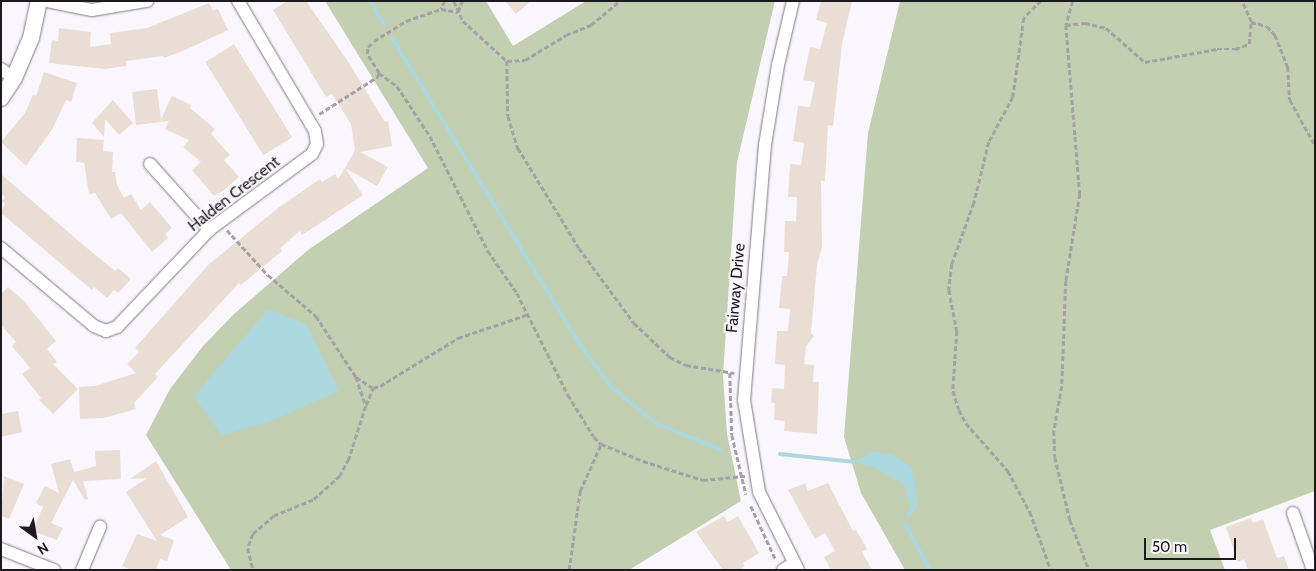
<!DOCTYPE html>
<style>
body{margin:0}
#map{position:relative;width:1316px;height:571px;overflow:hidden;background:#faf6fd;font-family:Cabin,sans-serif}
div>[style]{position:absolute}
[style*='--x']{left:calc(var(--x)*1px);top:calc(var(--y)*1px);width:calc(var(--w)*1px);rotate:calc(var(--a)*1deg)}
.green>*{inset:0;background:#c2cfb0}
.water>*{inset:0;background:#acd7de}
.stream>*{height:4px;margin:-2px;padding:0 2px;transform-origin:2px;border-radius:2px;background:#acd7de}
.building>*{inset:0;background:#eaded4;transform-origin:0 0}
.path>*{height:2.5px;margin-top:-1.25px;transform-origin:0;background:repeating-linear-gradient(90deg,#a5a1a7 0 5px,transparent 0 7.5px)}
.roads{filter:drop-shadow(0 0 1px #7f7883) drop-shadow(0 0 1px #7f7883)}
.minor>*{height:12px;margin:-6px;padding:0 6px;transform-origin:6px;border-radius:6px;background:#fff}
.tertiary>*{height:16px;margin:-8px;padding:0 8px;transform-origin:8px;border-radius:8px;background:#fff}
span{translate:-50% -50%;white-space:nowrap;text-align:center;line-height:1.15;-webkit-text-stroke:4px #faf6fd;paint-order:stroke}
.street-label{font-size:16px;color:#1d1a1f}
.frame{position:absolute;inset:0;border:2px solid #1d1a1f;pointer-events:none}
.north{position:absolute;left:10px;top:511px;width:50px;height:50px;-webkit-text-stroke:4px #faf6fd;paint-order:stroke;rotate:148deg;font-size:14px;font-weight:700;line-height:20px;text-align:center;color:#1d1a1f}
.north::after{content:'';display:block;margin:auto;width:18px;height:22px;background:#1d1a1f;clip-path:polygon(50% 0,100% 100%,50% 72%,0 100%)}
.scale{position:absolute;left:1144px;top:538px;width:92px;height:22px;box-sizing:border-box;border:2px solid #1d1a1f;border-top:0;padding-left:6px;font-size:15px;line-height:18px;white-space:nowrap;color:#1d1a1f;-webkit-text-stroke:4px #faf6fd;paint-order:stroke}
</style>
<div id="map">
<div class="green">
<i style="clip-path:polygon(325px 1px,486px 1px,513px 46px,586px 1px,775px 1px,737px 162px,723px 376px,727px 434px,741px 501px,629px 570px,231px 570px,146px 435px,170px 389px,203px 346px,234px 314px,308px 250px,428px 168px)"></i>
<i style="clip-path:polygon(900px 1px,1315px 1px,1315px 491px,1210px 530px,1225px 570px,905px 570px,861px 493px,844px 437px,868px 133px)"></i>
</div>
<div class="water">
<i style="clip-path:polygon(268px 309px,306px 324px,339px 391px,269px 422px,221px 435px,194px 396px)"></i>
<i style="clip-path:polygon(873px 451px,894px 455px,912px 468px,918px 504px,905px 524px,910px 505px,904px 485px,876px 468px,855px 462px)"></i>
</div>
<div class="stream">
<i style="--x:370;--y:1;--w:27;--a:59"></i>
<i style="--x:392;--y:38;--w:354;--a:58.5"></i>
<i style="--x:577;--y:340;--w:58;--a:54.1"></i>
<i style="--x:611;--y:387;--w:59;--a:38.8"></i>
<i style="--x:657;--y:424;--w:68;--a:21.6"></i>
<i style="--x:780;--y:454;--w:75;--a:6.1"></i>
<i style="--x:905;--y:524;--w:52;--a:61.5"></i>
</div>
<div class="building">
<i style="clip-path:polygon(287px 1px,306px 1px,349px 63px,385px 122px,388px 121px,392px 146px,360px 152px,388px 167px,377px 186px,345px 168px,355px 150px,351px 124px,332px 94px,326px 97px,273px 10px)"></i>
<i style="clip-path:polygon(505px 1px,531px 1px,516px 14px)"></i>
<i style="clip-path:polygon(821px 1px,852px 1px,842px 44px,833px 126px,828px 125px,825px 181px,821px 181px,822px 247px,817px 265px,811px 333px,814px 336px,806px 346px,804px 364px,814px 365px,813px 382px,819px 382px,817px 434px,784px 431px,785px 421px,774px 420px,775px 403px,771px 403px,772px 388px,784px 389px,785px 365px,775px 364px,777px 331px,788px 331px,790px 309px,779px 308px,782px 276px,787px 276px,789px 252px,784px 252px,785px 221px,796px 221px,797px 197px,788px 197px,790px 164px,801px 165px,804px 143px,793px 141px,798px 106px,810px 107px,815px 82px,803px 80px,810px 47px,820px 49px,827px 23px,816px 20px)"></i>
<i style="clip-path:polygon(209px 3px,213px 11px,218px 9px,228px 30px,185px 50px,164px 58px,163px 56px,126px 61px,126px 66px,105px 69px,49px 63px,52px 40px,58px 41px,59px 28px,91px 32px,90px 47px,111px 44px,110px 33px,147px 28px)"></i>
<i style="left:234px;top:44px;width:110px;height:34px;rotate:58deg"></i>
<i style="clip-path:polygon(44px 72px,77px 83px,71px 102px,66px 100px,53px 128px,26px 166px,1px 142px,25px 113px,33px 95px,36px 96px)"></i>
<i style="clip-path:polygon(157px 89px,161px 119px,172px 96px,191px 105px,190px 108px,215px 129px,211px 134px,230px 155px,224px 160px,239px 177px,223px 191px,214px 196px,192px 170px,201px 162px,183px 147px,189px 140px,165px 129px,169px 121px,136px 125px,132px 92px)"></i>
<i style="clip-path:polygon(113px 100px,133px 123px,119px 135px,105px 119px,104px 137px,92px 123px)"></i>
<i style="clip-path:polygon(77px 138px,104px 140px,103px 151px,113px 152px,112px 172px,115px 172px,117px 185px,124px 198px,131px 194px,141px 210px,150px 202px,172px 228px,165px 234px,168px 238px,152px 252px,121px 213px,111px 219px,95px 193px,89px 194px,84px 163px,76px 162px)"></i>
<i style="clip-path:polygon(345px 168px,363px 195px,302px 235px,300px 231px,280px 248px,282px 251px,241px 285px,239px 283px,155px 374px,158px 377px,134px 403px,136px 409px,104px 418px,80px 419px,79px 387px,95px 386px,136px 373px,127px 364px,139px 352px,135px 348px,208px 265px,278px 208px,320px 179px,322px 182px,335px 174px,338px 179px)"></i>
<i style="clip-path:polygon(1px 174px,82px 244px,115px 271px,118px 268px,131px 279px,118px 293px,114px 290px,107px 298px,94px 287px,92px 290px,1px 213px,5px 204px,2px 201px,5px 197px,1px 194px)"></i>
<i style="clip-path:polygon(8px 287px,24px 301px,56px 341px,47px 349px,57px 362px,53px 364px,78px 389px,53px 414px,39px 400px,41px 398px,22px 374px,30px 368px,12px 346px,16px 342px,1px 325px,1px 294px)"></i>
<i style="clip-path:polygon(18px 411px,22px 432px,1px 437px,1px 414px)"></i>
<i style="clip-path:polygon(120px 450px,121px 479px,83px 481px,88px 499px,85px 500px,73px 480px,51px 523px,63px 528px,57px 540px,32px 531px,43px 507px,36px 503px,45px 486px,59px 493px,51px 464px,70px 459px,74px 472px,96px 466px,95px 451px)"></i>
<i style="clip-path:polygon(156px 461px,188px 517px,160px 535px,174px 540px,167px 561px,160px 559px,156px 570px,131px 570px,122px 566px,137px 534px,157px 541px,126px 492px,147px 478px,130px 479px)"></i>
<i style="clip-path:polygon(4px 476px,24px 484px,9px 519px,1px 516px)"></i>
<i style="clip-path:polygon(805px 483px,808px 491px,828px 483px,853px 531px,856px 530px,867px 549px,862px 552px,872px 570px,831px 570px,824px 557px,835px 551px,825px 533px,815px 539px,788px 490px)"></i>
<i style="clip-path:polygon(724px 516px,728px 522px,738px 516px,759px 553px,743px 563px,745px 566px,740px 570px,723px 570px,696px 532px)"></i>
<i style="clip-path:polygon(1251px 518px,1253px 523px,1263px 519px,1277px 558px,1284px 556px,1289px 570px,1248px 570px,1244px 559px,1238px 562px,1226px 527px)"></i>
</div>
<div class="path">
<i style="--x:445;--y:1;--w:9;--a:117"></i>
<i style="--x:441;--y:9;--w:17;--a:10"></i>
<i style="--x:458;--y:12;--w:12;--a:-70"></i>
<i style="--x:454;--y:1;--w:22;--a:66"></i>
<i style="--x:463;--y:21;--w:59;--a:42.3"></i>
<i style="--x:507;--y:61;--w:18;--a:-3"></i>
<i style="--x:525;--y:60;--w:48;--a:-31.4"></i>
<i style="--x:566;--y:35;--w:27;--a:-22"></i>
<i style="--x:591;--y:25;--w:38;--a:-40"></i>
<i style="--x:1041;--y:1;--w:24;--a:135"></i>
<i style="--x:1024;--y:18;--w:80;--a:97.9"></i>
<i style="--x:1013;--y:97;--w:51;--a:118.1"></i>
<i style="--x:989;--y:142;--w:63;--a:103.8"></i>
<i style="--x:974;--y:203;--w:65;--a:109.8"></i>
<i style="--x:952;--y:264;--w:26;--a:97"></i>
<i style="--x:949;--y:290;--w:42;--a:79"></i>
<i style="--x:957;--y:331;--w:60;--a:93.8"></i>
<i style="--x:953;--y:391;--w:20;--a:72"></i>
<i style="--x:959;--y:410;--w:15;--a:62"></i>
<i style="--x:966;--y:423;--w:64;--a:48.8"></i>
<i style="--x:1008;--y:471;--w:47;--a:61.8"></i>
<i style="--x:1030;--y:512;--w:62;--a:70.1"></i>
<i style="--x:1073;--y:1;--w:25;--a:106"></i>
<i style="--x:1066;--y:25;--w:170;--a:85.3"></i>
<i style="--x:1080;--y:194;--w:88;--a:99.1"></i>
<i style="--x:1066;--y:281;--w:105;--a:92.2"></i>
<i style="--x:1062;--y:386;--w:46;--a:100.1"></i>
<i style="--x:1054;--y:431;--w:26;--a:88"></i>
<i style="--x:1055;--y:457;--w:65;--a:76.6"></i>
<i style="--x:1070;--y:520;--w:53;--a:69.2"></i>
<i style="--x:1251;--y:22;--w:16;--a:14"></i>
<i style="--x:1267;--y:26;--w:12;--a:48"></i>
<i style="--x:1275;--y:35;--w:35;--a:68"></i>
<i style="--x:1288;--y:67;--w:33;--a:87"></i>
<i style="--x:1290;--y:100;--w:51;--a:60.9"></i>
<i style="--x:1066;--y:25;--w:19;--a:-6"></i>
<i style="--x:1085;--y:23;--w:22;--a:13"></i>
<i style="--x:1106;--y:28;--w:52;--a:41.1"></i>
<i style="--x:1145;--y:62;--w:73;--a:-10.2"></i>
<i style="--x:1217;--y:49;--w:18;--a:0"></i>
<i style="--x:1235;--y:49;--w:15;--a:-20"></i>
<i style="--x:1249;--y:44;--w:22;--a:-85"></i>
<i style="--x:1251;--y:22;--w:23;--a:-113"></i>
<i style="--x:507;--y:61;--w:55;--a:89"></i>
<i style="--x:508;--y:116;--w:34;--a:73"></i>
<i style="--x:518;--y:148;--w:117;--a:58.6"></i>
<i style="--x:579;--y:248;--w:93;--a:53.7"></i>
<i style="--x:634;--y:323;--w:50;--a:43.4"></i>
<i style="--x:670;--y:357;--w:18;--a:27"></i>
<i style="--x:686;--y:365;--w:49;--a:9.5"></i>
<i style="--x:379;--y:73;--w:22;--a:36"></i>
<i style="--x:397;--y:86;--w:60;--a:56.6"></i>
<i style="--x:430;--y:136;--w:129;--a:63.2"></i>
<i style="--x:488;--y:251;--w:51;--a:55.4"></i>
<i style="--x:517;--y:293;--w:114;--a:63.4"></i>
<i style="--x:568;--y:395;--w:49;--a:58.2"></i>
<i style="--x:594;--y:437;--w:10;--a:45"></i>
<i style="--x:601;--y:444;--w:45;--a:22"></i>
<i style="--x:643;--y:461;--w:63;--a:17.6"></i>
<i style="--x:703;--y:480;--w:42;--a:-5.4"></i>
<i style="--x:319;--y:114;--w:69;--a:-32.5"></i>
<i style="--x:377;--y:77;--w:4;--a:-63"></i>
<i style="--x:379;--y:73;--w:22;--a:-122"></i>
<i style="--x:367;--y:54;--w:7;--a:-82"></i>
<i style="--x:368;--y:47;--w:8;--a:-45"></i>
<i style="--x:374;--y:41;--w:38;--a:-32"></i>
<i style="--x:406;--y:21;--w:37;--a:-19"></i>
<i style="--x:227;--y:230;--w:61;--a:47.7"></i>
<i style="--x:268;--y:275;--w:63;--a:40.5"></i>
<i style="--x:316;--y:316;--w:73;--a:56.7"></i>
<i style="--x:356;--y:377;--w:31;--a:71"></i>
<i style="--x:366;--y:406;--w:56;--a:107.8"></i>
<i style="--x:349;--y:459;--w:19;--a:118"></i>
<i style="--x:340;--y:476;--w:36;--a:138"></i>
<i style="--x:313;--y:500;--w:42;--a:157.7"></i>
<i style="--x:274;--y:516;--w:28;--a:139"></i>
<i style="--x:253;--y:534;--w:15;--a:110"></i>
<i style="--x:248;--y:548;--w:23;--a:77"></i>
<i style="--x:730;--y:373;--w:62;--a:88.2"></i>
<i style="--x:732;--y:435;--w:61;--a:76.7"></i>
<i style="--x:356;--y:377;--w:20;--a:33"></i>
<i style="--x:373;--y:388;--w:7;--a:-16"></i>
<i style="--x:380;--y:386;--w:92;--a:-31.6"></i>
<i style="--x:458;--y:338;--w:75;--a:-18.7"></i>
<i style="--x:366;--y:405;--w:18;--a:-68"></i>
<i style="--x:751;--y:506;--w:60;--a:65.2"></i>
<i style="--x:569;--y:570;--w:80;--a:-82.1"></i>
<i style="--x:580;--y:491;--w:51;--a:-65.9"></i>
</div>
<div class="roads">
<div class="minor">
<i style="--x:47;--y:1;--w:46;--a:11.3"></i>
<i style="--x:92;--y:10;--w:56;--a:-9.3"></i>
<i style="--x:793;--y:1;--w:66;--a:103.2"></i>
<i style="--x:778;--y:65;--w:81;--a:99.2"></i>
<i style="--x:765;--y:145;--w:256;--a:94.7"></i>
<i style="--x:744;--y:400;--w:93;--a:80.7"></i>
<i style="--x:759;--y:492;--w:87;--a:63.4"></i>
<i style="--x:1;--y:69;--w:16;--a:35"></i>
<i style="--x:150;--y:164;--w:89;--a:48.2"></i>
<i style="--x:1;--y:248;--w:121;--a:40"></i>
<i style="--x:94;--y:326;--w:13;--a:23"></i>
<i style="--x:106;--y:331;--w:12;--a:-20"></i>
<i style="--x:117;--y:327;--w:134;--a:-46.5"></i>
<i style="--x:209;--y:230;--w:128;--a:-36.4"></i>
<i style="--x:312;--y:154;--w:11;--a:-63"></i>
<i style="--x:317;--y:144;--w:13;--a:-99"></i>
<i style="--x:315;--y:131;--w:151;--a:-120.6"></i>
<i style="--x:1293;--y:513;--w:60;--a:70.7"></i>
<i style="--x:1;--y:549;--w:57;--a:21.6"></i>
<i style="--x:82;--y:570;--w:47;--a:-67.3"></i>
<i style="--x:783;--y:570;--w:13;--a:-32"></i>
</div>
<div class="tertiary">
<i style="--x:1;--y:98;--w:24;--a:-57"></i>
<i style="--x:14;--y:78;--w:43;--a:-67"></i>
<i style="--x:31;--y:38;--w:38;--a:-78"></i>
</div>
</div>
<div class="street-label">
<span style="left:234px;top:194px;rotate:-38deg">Halden Crescent</span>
<span style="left:736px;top:288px;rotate:-85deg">Fairway Drive</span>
</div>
<div class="frame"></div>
<div class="north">N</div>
<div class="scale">50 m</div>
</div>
